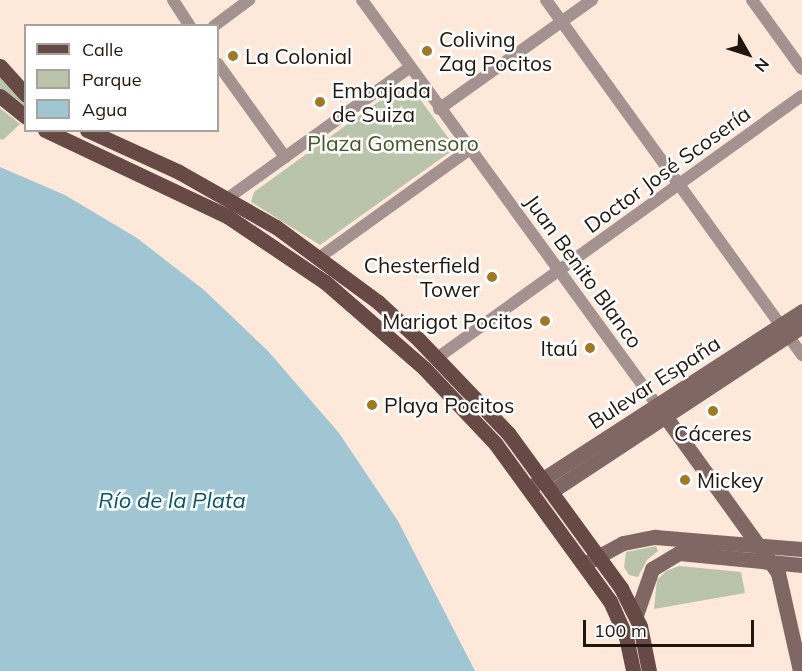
<!DOCTYPE html>
<meta charset="utf-8">
<style>
body{margin:0}
#map{position:relative;width:802px;height:671px;overflow:hidden;background:#fde8da;font-family:Mulish,sans-serif}
div>[style]{position:absolute}
[style*='--x']{left:calc(var(--x)*1px);top:calc(var(--y)*1px);width:calc(var(--w)*1px);rotate:calc(var(--a)*1deg)}
.green>*{inset:0;background:#b9c4aa}
.water>*{inset:0;background:#a0c6d4}
.street>*{height:12px;margin:-6px;padding:0 6px;transform-origin:6px;border-radius:6px;background:#a49290}
.secondary>*{height:15px;margin:-7.5px;padding:0 7.5px;transform-origin:7.5px;border-radius:7.5px;background:#816764}
.primary>*{height:15px;margin:-7.5px;padding:0 7.5px;transform-origin:7.5px;border-radius:7.5px;background:#674945}
.dots>*{width:16px;height:16px;translate:-50% -50%;box-sizing:border-box;border:3px solid #fff;border-radius:50%}
span{translate:-50% -50%;white-space:nowrap;text-align:center;line-height:1.15;-webkit-text-stroke:5px #fff;paint-order:stroke}
.poi-label{font-size:21px;color:#21160d}
.left{translate:0 -50%;text-align:left}
.right{translate:-100% -50%;text-align:right}
.park-label{font-size:21px;color:#445524}
.street-label{font-size:21px;color:#21160d}
.water-label{font-size:22px;color:#055569;font-style:italic}
.legend{position:absolute;left:24px;top:24px;width:195px;height:108px;box-sizing:border-box;background:#fff;border:2px solid #a6a29e;margin:0;padding:8px 10px;list-style:none;font-size:18px;color:#21160d}
.legend li{display:flex;align-items:center;gap:12px;height:30px}
.legend b{width:30px;border:2px solid #a6a29e}
.north{position:absolute;left:718px;top:24px;width:60px;height:60px;-webkit-text-stroke:4px #fff;paint-order:stroke;rotate:129deg;font-size:16px;font-weight:700;line-height:24px;text-align:center;color:#21160d}
.north::after{content:'';display:block;margin:auto;width:21px;height:27px;background:#21160d;clip-path:polygon(50% 0,100% 100%,50% 72%,0 100%)}
.scale{position:absolute;left:583px;top:620px;width:171px;height:27px;box-sizing:border-box;border:3px solid #21160d;border-top:0;padding-left:8px;font-size:18px;line-height:21px;white-space:nowrap;color:#21160d;-webkit-text-stroke:4px #fff;paint-order:stroke}
</style>
<div id="map">
<div class="green">
<i style="clip-path:polygon(0 76px,25px 103px,25px 109px,0 88px)"></i>
<i style="clip-path:polygon(403px 84px,411px 87px,452px 143px,450px 152px,320px 245px,251px 202px,254px 192px)"></i>
<i style="clip-path:polygon(0 108px,20px 124px,3px 140px,0 139px)"></i>
<i style="clip-path:polygon(656px 546px,658px 551px,647px 560px,638px 577px,629px 575px,624px 567px,626px 552px)"></i>
<i style="clip-path:polygon(679px 566px,741px 572px,745px 593px,654px 609px,657px 580px,666px 571px)"></i>
</div>
<div class="water">
<i style="clip-path:polygon(0 167px,65px 195px,137px 238px,204px 290px,268px 351px,339px 433px,398px 521px,475px 671px,0 671px)"></i>
</div>
<div class="street">
<i style="--x:173;--y:0;--w:31;--a:57"></i>
<i style="--x:362;--y:0;--w:501;--a:53.93"></i>
<i style="--x:546;--y:0;--w:438;--a:54.2"></i>
<i style="--x:752;--y:0;--w:85;--a:54.1"></i>
<i style="--x:214;--y:26;--w:44;--a:-36.6"></i>
<i style="--x:218;--y:64;--w:115;--a:54.2"></i>
<i style="--x:439;--y:109;--w:188;--a:-35.5"></i>
<i style="--x:228;--y:198;--w:223;--a:-35.7"></i>
<i style="--x:320;--y:257;--w:183;--a:-35.7"></i>
<i style="--x:437;--y:358;--w:449;--a:-35.7"></i>
</div>
<div class="secondary">
<i style="--x:657;--y:405;--w:207;--a:54.2"></i>
<i style="--x:778;--y:573;--w:100;--a:77.3"></i>
<i style="--x:532;--y:486;--w:322;--a:-32.9"></i>
<i style="--x:552;--y:491;--w:300;--a:-33.4"></i>
<i style="--x:586;--y:563;--w:42;--a:-28.4"></i>
<i style="--x:623;--y:543;--w:33;--a:-11"></i>
<i style="--x:655;--y:537;--w:147;--a:4.7"></i>
<i style="--x:636;--y:615;--w:49;--a:-70.8"></i>
<i style="--x:652;--y:569;--w:31;--a:-31"></i>
<i style="--x:679;--y:553;--w:124;--a:5.6"></i>
</div>
<div class="primary">
<i style="--x:0;--y:66;--w:39;--a:48"></i>
<i style="--x:0;--y:96;--w:33;--a:39"></i>
<i style="--x:45;--y:130;--w:201;--a:25.3"></i>
<i style="--x:227;--y:216;--w:118;--a:34"></i>
<i style="--x:325;--y:282;--w:131;--a:41"></i>
<i style="--x:424;--y:368;--w:103;--a:46.6"></i>
<i style="--x:495;--y:443;--w:195;--a:54"></i>
<i style="--x:610;--y:601;--w:39;--a:66"></i>
<i style="--x:626;--y:637;--w:35;--a:78"></i>
<i style="--x:87;--y:130;--w:101;--a:24.5"></i>
<i style="--x:179;--y:172;--w:112;--a:29.6"></i>
<i style="--x:276;--y:227;--w:127;--a:36.3"></i>
<i style="--x:378;--y:302;--w:56;--a:42.8"></i>
<i style="--x:419;--y:340;--w:129;--a:46.3"></i>
<i style="--x:508;--y:433;--w:192;--a:53.9"></i>
<i style="--x:621;--y:588;--w:42;--a:63.4"></i>
<i style="--x:640;--y:626;--w:46;--a:78.7"></i>
</div>
<div class="dots">
<i style="left:427px;top:51px;background:#9f7926"></i>
<i style="left:233px;top:56px;background:#9f7926"></i>
<i style="left:320px;top:102px;background:#9f7926"></i>
<i style="left:492px;top:277px;background:#9f7926"></i>
<i style="left:545px;top:321px;background:#9f7926"></i>
<i style="left:590px;top:348px;background:#9f7926"></i>
<i style="left:372px;top:405px;background:#9f7926"></i>
<i style="left:713px;top:411px;background:#9f7926"></i>
<i style="left:685px;top:480px;background:#9f7926"></i>
</div>
<div class="poi-label">
<span class="left" style="left:439px;top:51px">Coliving<br>Zag Pocitos</span>
<span class="left" style="left:245px;top:56px">La Colonial</span>
<span class="left" style="left:332px;top:102px">Embajada<br>de Suiza</span>
<span class="right" style="left:480px;top:277px">Chesterfield<br>Tower</span>
<span class="right" style="left:533px;top:321px">Marigot Pocitos</span>
<span class="right" style="left:578px;top:348px">Itaú</span>
<span class="left" style="left:384px;top:405px">Playa Pocitos</span>
<span style="left:713px;top:433px">Cáceres</span>
<span class="left" style="left:697px;top:480px">Mickey</span>
</div>
<div class="park-label">
<span style="left:393px;top:143px">Plaza Gomensoro</span>
</div>
<div class="street-label">
<span style="left:667px;top:169px;rotate:-36deg">Doctor José Scosería</span>
<span style="left:584px;top:271px;rotate:54deg">Juan Benito Blanco</span>
<span style="left:654px;top:382px;rotate:-33deg">Bulevar España</span>
</div>
<div class="water-label">
<span style="left:172px;top:501px">Río de la Plata</span>
</div>
<ul class="legend">
<li><b style="height:8px;background:#674945"></b>Calle</li>
<li><b style="height:16px;background:#b9c4aa"></b>Parque</li>
<li><b style="height:16px;background:#a0c6d4"></b>Agua</li>
</ul>
<div class="north">N</div>
<div class="scale">100 m</div>
</div>
